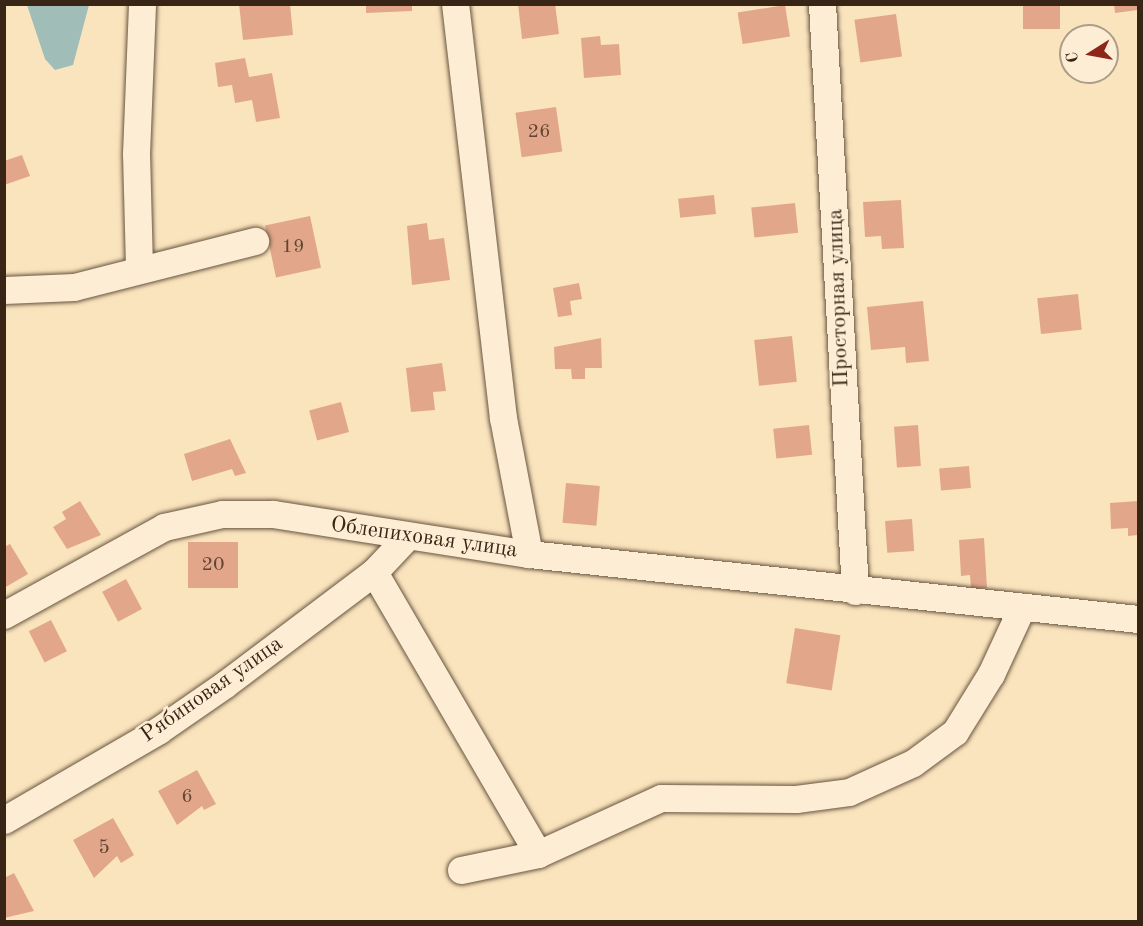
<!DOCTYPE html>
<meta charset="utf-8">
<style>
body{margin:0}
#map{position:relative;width:1143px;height:926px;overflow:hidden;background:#fae4bd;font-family:"Old Standard TT",serif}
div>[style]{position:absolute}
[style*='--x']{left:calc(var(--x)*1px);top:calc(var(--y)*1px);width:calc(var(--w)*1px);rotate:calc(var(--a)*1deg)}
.water>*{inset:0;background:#a0bdb8}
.building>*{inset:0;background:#e2a78b;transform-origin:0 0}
.roads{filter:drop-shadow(0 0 2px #685540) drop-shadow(0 0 2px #685540)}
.minor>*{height:27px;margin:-13.5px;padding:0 13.5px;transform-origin:13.5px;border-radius:13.5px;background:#fcedd4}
span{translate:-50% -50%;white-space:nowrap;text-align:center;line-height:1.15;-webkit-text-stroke:5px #fcedd4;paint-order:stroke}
.number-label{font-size:20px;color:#624633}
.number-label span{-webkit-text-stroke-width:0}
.street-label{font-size:22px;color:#382516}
.frame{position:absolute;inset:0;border:6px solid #382516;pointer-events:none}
.north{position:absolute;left:1059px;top:24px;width:60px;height:60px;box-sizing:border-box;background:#fcedd4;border:2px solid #ae9d88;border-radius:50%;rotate:259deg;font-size:16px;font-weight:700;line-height:24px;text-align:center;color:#382516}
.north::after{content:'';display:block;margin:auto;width:21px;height:27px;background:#8f2418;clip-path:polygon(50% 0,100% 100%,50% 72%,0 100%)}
</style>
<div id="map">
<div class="water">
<i style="clip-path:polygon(27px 5px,89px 5px,73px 65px,55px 70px,45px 59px)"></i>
</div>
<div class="building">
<i style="clip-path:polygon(239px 4px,290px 4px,293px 35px,243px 40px)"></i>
<i style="clip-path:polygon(366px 4px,412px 4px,412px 11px,366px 13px)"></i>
<i style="clip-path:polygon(518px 4px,555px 4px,559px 34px,522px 39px)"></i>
<i style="left:1023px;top:4px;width:37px;height:25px"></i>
<i style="clip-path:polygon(1114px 4px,1138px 4px,1138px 10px,1115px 13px)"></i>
<i style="left:785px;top:5px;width:32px;height:48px;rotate:81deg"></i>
<i style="left:896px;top:14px;width:43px;height:42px;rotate:82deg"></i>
<i style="clip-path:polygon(600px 36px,601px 45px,619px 44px,621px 75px,584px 78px,581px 38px)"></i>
<i style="clip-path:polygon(245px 58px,249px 77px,272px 73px,280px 118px,256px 122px,252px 100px,235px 103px,232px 85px,218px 87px,215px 63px)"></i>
<i style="left:556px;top:107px;width:45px;height:41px;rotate:82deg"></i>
<i style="clip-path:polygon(22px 155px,30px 176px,4px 185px,4px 161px)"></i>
<i style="left:714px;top:195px;width:19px;height:36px;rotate:84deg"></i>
<i style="clip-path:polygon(901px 200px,904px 248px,882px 249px,881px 236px,865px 237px,863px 202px)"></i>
<i style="left:795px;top:203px;width:30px;height:44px;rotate:84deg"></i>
<i style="left:310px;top:216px;width:53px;height:46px;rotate:78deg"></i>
<i style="clip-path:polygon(427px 223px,429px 240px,444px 238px,450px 280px,412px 285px,407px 226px)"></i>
<i style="clip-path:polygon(579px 283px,582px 299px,570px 301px,572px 315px,558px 317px,553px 288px)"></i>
<i style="left:1078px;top:294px;width:36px;height:41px;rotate:84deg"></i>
<i style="clip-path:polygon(923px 301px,929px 361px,906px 363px,905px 347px,871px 350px,867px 307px)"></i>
<i style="left:792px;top:336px;width:46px;height:38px;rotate:84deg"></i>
<i style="clip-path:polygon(601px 338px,602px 368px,585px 368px,585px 379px,572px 379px,571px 369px,555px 369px,554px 347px)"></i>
<i style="clip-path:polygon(442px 363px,446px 391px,433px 392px,435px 410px,411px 412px,406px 368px)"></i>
<i style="left:341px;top:402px;width:31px;height:33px;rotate:75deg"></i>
<i style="left:809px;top:425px;width:30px;height:36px;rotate:84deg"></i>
<i style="left:918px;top:425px;width:41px;height:24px;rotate:86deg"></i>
<i style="clip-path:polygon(230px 439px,246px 473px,235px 476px,232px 469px,192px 481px,184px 454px)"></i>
<i style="left:969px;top:466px;width:22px;height:30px;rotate:85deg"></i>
<i style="left:566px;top:483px;width:34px;height:40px;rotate:5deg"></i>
<i style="clip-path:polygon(80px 501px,101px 535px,67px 549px,53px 527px,66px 519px,62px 512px)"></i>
<i style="clip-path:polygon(1138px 501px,1138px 535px,1128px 536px,1128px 528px,1111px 529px,1110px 503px)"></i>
<i style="left:912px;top:519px;width:32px;height:27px;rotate:86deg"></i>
<i style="clip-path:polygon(984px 538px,987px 588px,971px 589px,970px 575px,961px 576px,959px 540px)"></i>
<i style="left:188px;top:542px;width:50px;height:46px"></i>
<i style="clip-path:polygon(10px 544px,28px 574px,4px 588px,4px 547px)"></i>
<i style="left:126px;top:579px;width:34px;height:27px;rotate:62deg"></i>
<i style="left:51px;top:620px;width:35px;height:25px;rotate:63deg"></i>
<i style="left:795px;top:628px;width:46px;height:56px;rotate:9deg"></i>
<i style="clip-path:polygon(197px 770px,216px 804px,204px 810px,202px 806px,177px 825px,158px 791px)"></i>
<i style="clip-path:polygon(113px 818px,134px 855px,121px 863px,117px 856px,94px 878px,73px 840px)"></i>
<i style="clip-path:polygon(14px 873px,34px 911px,4px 918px,4px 878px)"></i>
</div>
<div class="roads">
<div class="minor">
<i style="--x:822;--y:4;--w:588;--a:86.78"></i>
<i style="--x:139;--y:267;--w:113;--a:-91.5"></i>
<i style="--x:136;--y:154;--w:150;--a:-87.7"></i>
<i style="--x:4;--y:290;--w:70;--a:-2.5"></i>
<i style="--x:74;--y:287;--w:187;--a:-14.3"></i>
<i style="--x:529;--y:554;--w:612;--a:6.09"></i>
<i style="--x:374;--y:572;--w:326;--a:59.8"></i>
<i style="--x:4;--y:615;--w:183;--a:-28.8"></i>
<i style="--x:164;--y:527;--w:59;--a:-12.6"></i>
<i style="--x:222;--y:514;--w:51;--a:0"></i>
<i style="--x:273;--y:514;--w:259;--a:8.9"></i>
<i style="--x:529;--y:554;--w:138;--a:-100.8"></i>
<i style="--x:503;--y:418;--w:417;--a:-96.6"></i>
<i style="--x:4;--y:820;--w:179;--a:-30.1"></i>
<i style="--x:159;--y:730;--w:79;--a:-34.7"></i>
<i style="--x:224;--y:685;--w:188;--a:-37"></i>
<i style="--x:374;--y:572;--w:45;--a:-46.8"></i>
<i style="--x:461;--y:870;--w:79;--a:-11.7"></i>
<i style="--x:538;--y:854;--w:135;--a:-24.5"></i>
<i style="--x:661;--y:798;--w:135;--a:0.4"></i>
<i style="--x:796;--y:799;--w:53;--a:-7.5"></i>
<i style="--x:849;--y:792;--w:70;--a:-24.4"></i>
<i style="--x:913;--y:763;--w:52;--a:-36.4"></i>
<i style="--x:955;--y:732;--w:68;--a:-58.2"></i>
<i style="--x:991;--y:674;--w:74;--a:-65.2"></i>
</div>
</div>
<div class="number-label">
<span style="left:539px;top:132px">26</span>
<span style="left:293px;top:247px">19</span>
<span style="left:213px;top:565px">20</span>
<span style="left:187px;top:797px">6</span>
<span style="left:104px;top:848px">5</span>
</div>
<div class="street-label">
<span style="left:839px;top:298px;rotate:-92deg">Просторная улица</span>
<span style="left:424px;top:538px;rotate:8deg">Облепиховая улица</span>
<span style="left:212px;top:690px;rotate:-35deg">Рябиновая улица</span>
</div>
<div class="frame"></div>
<div class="north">С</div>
</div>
